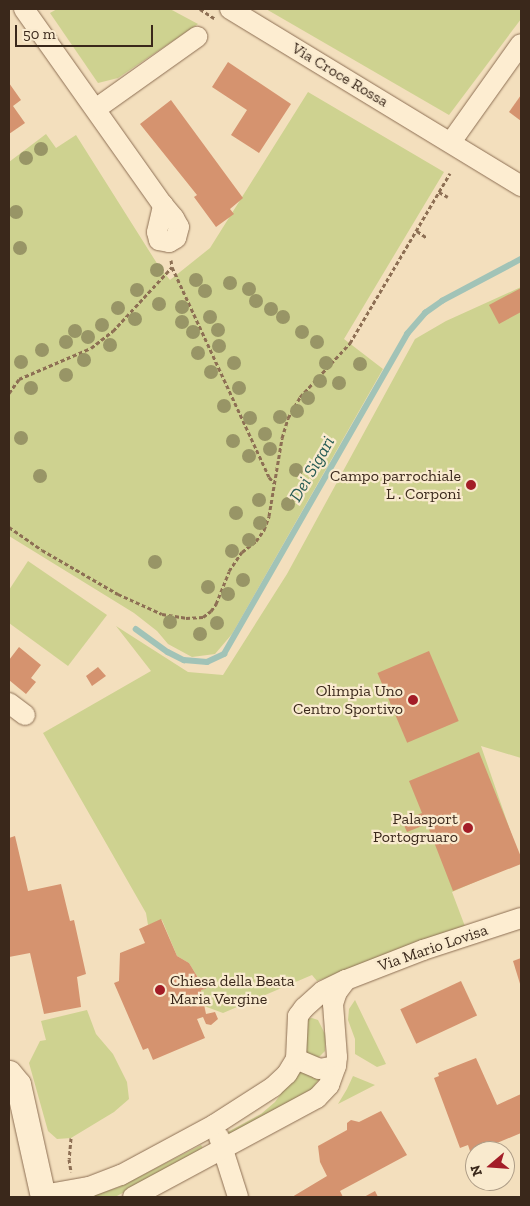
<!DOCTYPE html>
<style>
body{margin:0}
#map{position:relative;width:530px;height:1206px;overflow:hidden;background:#f3dfbd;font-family:"Zilla Slab",serif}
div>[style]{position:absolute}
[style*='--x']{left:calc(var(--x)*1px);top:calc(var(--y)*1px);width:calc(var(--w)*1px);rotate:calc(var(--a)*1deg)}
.green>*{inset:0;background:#ced290}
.stream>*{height:5.5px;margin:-2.75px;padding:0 2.75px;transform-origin:2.75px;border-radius:2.75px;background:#a1c3b7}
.building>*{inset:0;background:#d5936f;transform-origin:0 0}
.path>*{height:3px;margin-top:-1.5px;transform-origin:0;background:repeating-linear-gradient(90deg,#8d6f54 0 4px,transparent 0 6.5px)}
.roads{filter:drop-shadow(0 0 1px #8d6f54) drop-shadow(0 0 1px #8d6f54)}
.minor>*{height:20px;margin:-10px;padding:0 10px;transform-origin:10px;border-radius:10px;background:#fdedd1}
.tertiary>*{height:25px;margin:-12.5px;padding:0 12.5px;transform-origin:12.5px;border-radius:12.5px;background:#fdedd1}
.trees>*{width:14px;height:14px;margin:-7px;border-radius:50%;background:#989566}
.dots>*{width:14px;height:14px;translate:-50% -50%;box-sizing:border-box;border:2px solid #f9eace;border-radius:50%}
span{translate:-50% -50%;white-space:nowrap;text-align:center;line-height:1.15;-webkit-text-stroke:4.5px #f9eace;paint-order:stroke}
.street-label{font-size:16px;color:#3a281b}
.poi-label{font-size:16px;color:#3a281b}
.right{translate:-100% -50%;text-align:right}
.left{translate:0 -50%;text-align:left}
.water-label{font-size:18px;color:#285c55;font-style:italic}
.frame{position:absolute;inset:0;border:10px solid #3a281b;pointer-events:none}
.north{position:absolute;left:465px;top:1141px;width:50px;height:50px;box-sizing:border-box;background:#f9eace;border:1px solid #ad9c86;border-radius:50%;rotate:252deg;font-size:14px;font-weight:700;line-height:20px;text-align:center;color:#3a281b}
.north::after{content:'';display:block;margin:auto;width:18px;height:22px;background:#a31d27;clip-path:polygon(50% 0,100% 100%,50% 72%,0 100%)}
.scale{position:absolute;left:15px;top:25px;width:138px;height:22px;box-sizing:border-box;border:2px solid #3a281b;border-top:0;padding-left:6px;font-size:15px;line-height:18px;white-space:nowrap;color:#3a281b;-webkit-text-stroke:4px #f9eace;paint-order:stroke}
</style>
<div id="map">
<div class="green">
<i style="clip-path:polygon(57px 9px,170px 9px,198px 24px,118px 78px,98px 83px,50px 13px)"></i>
<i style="clip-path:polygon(266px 9px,521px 9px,521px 19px,449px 115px)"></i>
<i style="clip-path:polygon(308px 92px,444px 172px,344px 339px,383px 369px,232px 634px,215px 654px,192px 657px,168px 644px,157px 631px,134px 613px,9px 536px,9px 162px,46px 134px,56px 148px,76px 135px,158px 265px,170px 280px,210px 248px)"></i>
<i style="clip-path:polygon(521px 287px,521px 758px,481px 746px,521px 862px,452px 892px,466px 929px,317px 981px,312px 975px,223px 1013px,204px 1006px,201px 990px,206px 989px,204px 980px,200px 981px,189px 963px,177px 956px,162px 920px,148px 925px,146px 913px,43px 733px,151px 671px,116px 626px,188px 672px,223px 675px,287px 574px,415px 339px,446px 321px)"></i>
<i style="clip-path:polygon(28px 561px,107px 615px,68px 666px,9px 623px,9px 590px)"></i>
<i style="clip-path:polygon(355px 1000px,386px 1064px,377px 1067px,355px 1054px,355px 1039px,348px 1020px,349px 1009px)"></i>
<i style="clip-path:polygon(87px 1010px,96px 1034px,113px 1054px,127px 1082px,129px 1099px,114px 1112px,71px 1138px,57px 1139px,48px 1131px,29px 1063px,40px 1041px,46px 1040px,41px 1021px)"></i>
<i style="clip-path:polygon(312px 1018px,318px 1020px,326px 1036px,325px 1051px,317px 1059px,305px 1055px,306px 1019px)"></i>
<i style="clip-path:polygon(302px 1064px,323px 1074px,312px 1089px,225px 1138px,224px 1134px,261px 1114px,275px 1102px)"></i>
<i style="clip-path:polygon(353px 1076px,375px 1085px,338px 1104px,347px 1089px)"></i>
<i style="clip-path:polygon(201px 1145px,204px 1150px,115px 1197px,89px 1197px,119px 1187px)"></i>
</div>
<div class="stream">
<i style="--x:136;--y:629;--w:39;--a:36"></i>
<i style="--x:168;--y:652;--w:18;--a:27"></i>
<i style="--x:184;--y:660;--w:23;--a:5"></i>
<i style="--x:207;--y:662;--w:19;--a:-25"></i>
<i style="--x:224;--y:654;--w:369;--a:-60.2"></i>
<i style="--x:407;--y:334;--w:28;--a:-49"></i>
<i style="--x:425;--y:313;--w:21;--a:-35"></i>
<i style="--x:442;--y:301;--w:89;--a:-28"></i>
</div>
<div class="building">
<i style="clip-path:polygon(228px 62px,291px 104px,259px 153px,231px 135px,247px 110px,212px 87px)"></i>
<i style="clip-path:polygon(9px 83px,21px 100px,13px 106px,25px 123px,9px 134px)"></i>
<i style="clip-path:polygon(521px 95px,521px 121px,509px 112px)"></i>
<i style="clip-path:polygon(171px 100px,243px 198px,230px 209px,234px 214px,216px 227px,194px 197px,197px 195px,140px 124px)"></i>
<i style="clip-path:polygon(521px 288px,521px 312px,499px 324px,489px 305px)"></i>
<i style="clip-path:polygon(19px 647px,41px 665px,31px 678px,36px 682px,26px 694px,9px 680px,9px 660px)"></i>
<i style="left:429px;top:651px;width:76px;height:56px;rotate:67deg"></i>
<i style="clip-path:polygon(98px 667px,106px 676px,92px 686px,86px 676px)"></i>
<i style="clip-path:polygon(479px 752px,521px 857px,521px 864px,453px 891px,427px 824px,407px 832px,402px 821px,422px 813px,409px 781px)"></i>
<i style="clip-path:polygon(15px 836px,28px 891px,61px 884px,70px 921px,74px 920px,86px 974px,77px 977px,81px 1007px,44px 1014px,30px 953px,9px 957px,9px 838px)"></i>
<i style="clip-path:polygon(161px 919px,177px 956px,189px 963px,200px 981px,204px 980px,206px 989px,201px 990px,206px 1014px,215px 1012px,218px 1019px,211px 1025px,206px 1024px,203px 1017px,197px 1019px,205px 1038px,153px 1060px,148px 1048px,143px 1050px,114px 983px,119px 981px,120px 953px,145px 943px,139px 929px)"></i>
<i style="clip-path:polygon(521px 958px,521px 987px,513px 961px)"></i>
<i style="left:461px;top:981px;width:38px;height:67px;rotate:65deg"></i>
<i style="clip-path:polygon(476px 1058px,497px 1105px,521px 1094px,521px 1133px,471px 1154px,468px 1145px,460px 1148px,434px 1078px,439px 1076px,438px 1073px)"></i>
<i style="clip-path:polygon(381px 1111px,407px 1155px,340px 1191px,343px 1197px,292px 1197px,327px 1176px,320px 1162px,318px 1146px,347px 1130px,347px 1123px,351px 1120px,359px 1122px)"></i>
<i style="clip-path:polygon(375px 1191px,378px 1197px,364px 1197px)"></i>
</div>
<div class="path">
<i style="--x:200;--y:9;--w:17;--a:33"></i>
<i style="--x:439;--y:192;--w:10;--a:29"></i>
<i style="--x:417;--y:231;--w:11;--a:34"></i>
<i style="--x:171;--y:260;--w:7;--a:82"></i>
<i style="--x:172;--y:267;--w:231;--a:65.2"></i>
<i style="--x:269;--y:477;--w:8;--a:50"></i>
<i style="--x:9;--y:393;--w:17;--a:-54"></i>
<i style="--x:19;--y:379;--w:78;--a:-23.3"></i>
<i style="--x:91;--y:348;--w:28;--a:-38"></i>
<i style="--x:113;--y:331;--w:87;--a:-47.3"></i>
<i style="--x:9;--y:527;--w:40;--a:34.9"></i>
<i style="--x:42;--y:550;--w:88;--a:30.1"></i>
<i style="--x:118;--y:594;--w:48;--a:24.4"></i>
<i style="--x:162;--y:614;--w:24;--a:9"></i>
<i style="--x:186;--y:618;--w:17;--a:-3"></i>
<i style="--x:203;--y:617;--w:10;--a:-37"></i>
<i style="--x:211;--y:611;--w:9;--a:-54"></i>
<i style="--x:216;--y:604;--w:35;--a:-68"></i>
<i style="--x:229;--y:571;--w:23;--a:-56"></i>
<i style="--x:242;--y:552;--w:18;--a:-38"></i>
<i style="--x:256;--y:541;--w:14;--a:-54"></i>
<i style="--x:264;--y:530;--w:15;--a:-70"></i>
<i style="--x:269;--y:516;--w:79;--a:-80.5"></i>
<i style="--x:282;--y:438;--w:21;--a:-73"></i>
<i style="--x:288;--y:418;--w:24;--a:-60"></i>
<i style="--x:300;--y:397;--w:74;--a:-47.2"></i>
<i style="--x:350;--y:343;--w:197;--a:-59.5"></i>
<i style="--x:71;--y:1138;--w:21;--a:95"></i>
<i style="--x:69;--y:1159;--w:13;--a:81"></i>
</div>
<div class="roads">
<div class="minor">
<i style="--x:24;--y:9;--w:240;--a:54.7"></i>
<i style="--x:163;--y:205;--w:17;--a:50"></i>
<i style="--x:174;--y:218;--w:10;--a:61"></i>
<i style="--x:179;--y:227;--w:11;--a:105"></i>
<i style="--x:176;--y:238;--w:8;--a:150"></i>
<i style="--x:169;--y:242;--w:10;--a:-169"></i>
<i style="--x:159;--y:240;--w:8;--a:-104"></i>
<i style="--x:157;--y:232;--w:28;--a:-77"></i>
<i style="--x:230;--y:9;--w:341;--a:31.3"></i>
<i style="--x:97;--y:108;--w:123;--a:-35.4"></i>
<i style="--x:451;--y:142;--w:120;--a:-54.5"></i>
<i style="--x:9;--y:703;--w:20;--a:37"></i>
<i style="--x:296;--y:1059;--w:25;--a:23"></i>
<i style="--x:319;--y:1069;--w:17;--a:-10"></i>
<i style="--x:219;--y:1137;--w:63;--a:72.4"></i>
<i style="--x:43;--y:1195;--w:47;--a:-9.9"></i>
<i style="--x:89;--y:1187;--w:34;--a:-21"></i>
<i style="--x:121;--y:1175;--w:106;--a:-28.3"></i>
<i style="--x:214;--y:1125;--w:70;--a:-32.8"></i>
<i style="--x:273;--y:1087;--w:19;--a:-43"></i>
<i style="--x:287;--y:1074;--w:17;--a:-59"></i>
<i style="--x:296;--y:1059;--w:43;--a:-87.3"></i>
<i style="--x:298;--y:1016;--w:10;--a:-53"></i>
<i style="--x:304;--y:1008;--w:25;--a:-42"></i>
<i style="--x:323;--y:991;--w:25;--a:-26"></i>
<i style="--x:346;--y:980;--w:83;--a:-21.3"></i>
<i style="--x:423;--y:950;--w:103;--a:-18.1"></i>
<i style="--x:133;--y:1197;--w:209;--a:-28.3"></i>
<i style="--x:317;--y:1098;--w:18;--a:-47"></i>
<i style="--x:329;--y:1085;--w:20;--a:-70"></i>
<i style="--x:336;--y:1066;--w:9;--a:-84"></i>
<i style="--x:337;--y:1057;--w:53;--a:-94.3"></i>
<i style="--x:333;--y:1004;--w:13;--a:-72"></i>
<i style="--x:337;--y:992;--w:15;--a:-53"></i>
</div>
<div class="tertiary">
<i style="--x:9;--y:1073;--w:14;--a:51"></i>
<i style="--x:18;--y:1084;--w:116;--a:77.5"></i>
</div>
</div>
<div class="trees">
<i style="left:41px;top:149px"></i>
<i style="left:26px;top:158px"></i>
<i style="left:16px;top:212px"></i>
<i style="left:20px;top:248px"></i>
<i style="left:157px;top:270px"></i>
<i style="left:196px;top:280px"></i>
<i style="left:230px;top:283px"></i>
<i style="left:249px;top:289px"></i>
<i style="left:137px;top:290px"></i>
<i style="left:205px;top:291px"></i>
<i style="left:256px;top:301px"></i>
<i style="left:159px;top:304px"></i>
<i style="left:182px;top:307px"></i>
<i style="left:118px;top:308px"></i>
<i style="left:271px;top:309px"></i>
<i style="left:210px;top:317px"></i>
<i style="left:283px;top:317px"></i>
<i style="left:135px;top:319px"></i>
<i style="left:182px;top:322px"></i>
<i style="left:102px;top:325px"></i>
<i style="left:218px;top:330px"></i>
<i style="left:75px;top:331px"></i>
<i style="left:193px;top:332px"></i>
<i style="left:302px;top:332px"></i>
<i style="left:88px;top:337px"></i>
<i style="left:66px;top:342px"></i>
<i style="left:317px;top:342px"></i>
<i style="left:110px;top:345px"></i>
<i style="left:219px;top:346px"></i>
<i style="left:42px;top:350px"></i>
<i style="left:198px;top:353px"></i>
<i style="left:84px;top:360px"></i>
<i style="left:21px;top:362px"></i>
<i style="left:234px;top:363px"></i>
<i style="left:326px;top:363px"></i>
<i style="left:360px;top:364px"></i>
<i style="left:211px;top:372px"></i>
<i style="left:66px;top:375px"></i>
<i style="left:320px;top:381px"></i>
<i style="left:339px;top:383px"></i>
<i style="left:31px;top:388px"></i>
<i style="left:239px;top:388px"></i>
<i style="left:308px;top:398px"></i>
<i style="left:224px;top:406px"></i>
<i style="left:297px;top:411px"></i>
<i style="left:280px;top:417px"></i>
<i style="left:250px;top:418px"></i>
<i style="left:265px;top:434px"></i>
<i style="left:21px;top:438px"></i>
<i style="left:233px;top:441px"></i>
<i style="left:270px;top:449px"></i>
<i style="left:249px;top:456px"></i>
<i style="left:296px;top:470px"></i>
<i style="left:40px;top:476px"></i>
<i style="left:259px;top:500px"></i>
<i style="left:288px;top:504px"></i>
<i style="left:236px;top:513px"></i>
<i style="left:260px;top:523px"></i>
<i style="left:249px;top:540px"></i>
<i style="left:232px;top:551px"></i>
<i style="left:155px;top:562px"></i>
<i style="left:243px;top:580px"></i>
<i style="left:208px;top:587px"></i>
<i style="left:228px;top:594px"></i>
<i style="left:170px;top:622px"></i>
<i style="left:217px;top:623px"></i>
<i style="left:200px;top:634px"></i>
</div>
<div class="dots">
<i style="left:471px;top:485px;background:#a31d27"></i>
<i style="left:413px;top:700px;background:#a31d27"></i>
<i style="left:468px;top:828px;background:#a31d27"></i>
<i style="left:160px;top:990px;background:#a31d27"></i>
</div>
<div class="street-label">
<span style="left:340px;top:75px;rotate:31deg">Via Croce Rossa</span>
<span style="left:433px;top:948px;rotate:-19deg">Via Mario Lovisa</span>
</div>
<div class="poi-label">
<span class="right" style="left:461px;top:485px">Campo parrochiale<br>L . Corponi</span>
<span class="right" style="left:403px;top:700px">Olimpia Uno<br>Centro Sportivo</span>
<span class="right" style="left:458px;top:828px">Palasport<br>Portogruaro</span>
<span class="left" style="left:170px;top:990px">Chiesa della Beata<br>Maria Vergine</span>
</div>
<div class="water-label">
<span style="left:312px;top:469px;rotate:-60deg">Dei Sigari</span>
</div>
<div class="frame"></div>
<div class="north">N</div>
<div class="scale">50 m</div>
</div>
